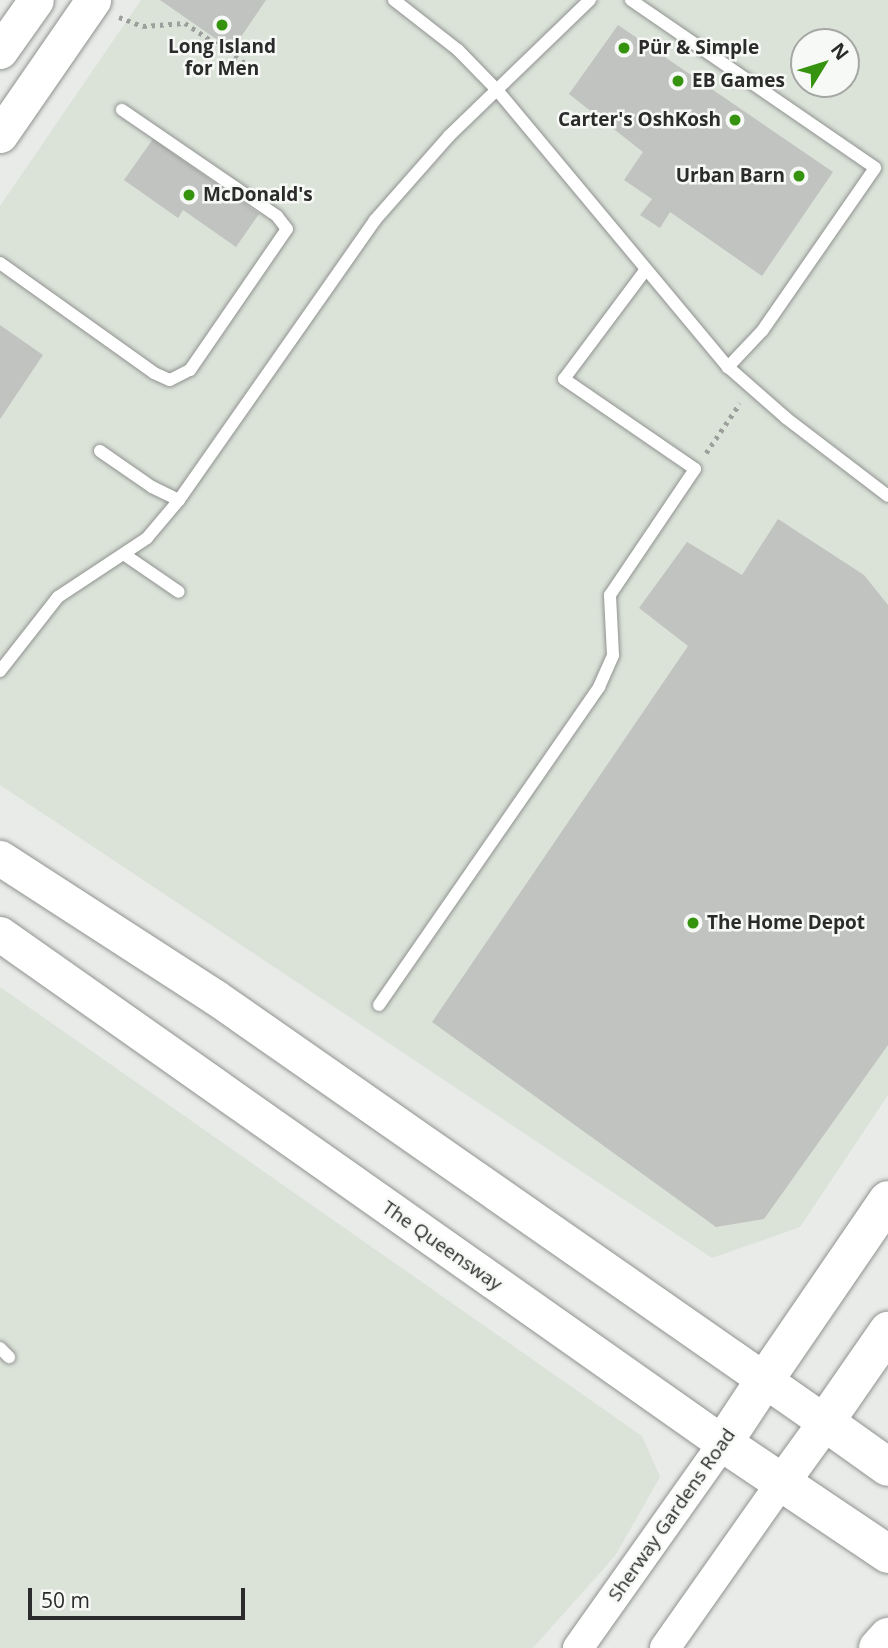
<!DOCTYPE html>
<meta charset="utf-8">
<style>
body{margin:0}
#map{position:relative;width:888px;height:1648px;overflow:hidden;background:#e8ebe8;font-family:"Open Sans",sans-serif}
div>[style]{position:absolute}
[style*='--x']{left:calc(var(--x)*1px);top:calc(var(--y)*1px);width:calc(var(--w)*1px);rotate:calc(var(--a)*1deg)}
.built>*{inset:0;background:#dbe3d9}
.building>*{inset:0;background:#c0c3c0}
.path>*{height:4.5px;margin-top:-2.25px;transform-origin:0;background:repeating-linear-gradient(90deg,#9d9f9d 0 3.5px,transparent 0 8.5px)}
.roads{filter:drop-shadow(0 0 2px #909390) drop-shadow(0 0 2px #909390)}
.service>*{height:12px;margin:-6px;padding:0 6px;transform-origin:6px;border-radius:6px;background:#fff}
.tertiary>*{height:30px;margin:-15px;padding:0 15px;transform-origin:15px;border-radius:15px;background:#fff}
.secondary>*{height:35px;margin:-17.5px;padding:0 17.5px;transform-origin:17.5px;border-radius:17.5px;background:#fff}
.primary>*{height:38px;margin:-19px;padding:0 19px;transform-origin:19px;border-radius:19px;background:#fff}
.motorway>*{height:38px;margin:-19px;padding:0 19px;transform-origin:19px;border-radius:19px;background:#fff}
.dots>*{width:19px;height:19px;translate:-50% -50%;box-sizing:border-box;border:4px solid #f6f9f5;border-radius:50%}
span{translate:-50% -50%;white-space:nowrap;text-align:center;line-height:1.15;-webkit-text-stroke:5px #f6f9f5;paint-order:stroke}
.poi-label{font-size:19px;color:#2a2b2a;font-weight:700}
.left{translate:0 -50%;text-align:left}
.right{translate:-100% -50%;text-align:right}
.street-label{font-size:19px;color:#2a2b2a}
.north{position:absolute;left:790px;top:28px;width:70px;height:70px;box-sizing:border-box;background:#f6f9f5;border:2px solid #a4a7a4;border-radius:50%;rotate:52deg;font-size:19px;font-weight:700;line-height:28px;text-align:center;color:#2a2b2a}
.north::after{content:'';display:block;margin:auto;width:24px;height:32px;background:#35930f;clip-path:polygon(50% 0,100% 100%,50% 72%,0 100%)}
.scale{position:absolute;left:28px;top:1588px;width:217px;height:32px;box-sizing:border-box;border:4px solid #2a2b2a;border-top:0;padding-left:9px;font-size:21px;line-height:24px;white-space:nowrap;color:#2a2b2a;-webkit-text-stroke:5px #f6f9f5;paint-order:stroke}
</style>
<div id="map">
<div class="built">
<i style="clip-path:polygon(evenodd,141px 0,888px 0,888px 1095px,800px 1227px,712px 1258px,0 785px,0 206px,141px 0,804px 42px,846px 42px,846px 84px,804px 84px,804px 42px)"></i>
<i style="clip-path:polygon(0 987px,642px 1436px,660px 1477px,615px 1556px,533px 1648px,0 1648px)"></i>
</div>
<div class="building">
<i style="clip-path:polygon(160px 0,266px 0,232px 50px)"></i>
<i style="clip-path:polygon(618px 25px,833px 172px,762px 276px,670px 212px,660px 228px,640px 215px,652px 199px,624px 180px,643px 152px,569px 94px)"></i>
<i style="clip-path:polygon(153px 139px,259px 214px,236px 247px,183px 210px,178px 218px,124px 180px)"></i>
<i style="clip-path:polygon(0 325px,43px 355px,0 419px)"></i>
<i style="clip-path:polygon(778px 519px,864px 575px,888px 605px,888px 1045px,764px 1219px,716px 1227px,432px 1022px,688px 646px,639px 608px,687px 542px,742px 575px)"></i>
</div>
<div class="path">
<i style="--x:119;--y:17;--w:26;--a:21"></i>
<i style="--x:143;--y:26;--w:42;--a:-4.1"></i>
<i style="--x:185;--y:23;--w:76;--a:33.7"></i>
<i style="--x:706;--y:453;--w:60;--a:-55.8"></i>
</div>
<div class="roads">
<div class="service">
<i style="--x:394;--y:0;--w:81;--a:38"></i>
<i style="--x:458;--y:50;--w:56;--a:45.7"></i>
<i style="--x:497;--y:90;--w:361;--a:50.2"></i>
<i style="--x:728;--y:367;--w:77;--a:41.3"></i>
<i style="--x:786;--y:418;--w:128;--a:37.4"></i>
<i style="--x:631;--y:0;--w:296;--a:34.5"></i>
<i style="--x:875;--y:168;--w:198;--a:124.7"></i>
<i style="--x:762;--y:331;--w:50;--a:133.4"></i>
<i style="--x:0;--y:263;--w:189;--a:35.5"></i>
<i style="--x:154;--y:373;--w:17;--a:24"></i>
<i style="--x:170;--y:380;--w:22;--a:-27"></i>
<i style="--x:190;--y:370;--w:171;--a:-55.5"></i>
<i style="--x:287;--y:229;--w:16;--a:-128"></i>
<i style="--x:277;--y:216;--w:188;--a:-145.6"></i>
<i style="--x:100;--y:451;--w:63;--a:34.7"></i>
<i style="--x:152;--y:487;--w:30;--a:26"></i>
<i style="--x:125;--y:555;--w:65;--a:34.4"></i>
<i style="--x:0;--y:671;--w:94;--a:-51.9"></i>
<i style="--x:58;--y:597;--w:107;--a:-33.5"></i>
<i style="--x:147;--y:538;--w:50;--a:-49.9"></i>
<i style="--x:179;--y:500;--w:342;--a:-55"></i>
<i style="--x:375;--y:220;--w:112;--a:-48.6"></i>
<i style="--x:449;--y:136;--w:196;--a:-44"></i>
<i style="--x:379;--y:1005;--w:387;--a:-55.3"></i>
<i style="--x:599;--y:687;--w:35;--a:-66"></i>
<i style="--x:613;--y:655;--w:60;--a:-92.9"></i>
<i style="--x:610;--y:595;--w:152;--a:-56"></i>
<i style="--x:695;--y:469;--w:159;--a:-145.5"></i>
<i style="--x:564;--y:379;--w:134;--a:-53.2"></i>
<i style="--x:0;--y:1348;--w:13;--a:45"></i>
</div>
<div class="tertiary">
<i style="--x:578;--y:1648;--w:251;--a:-54.7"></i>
<i style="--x:665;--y:1648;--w:205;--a:-54.9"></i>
</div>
<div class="secondary">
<i style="--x:0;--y:51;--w:62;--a:-54.8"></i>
<i style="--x:0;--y:135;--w:164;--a:-55.4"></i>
<i style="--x:0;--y:858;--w:256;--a:32.9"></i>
<i style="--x:215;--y:997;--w:743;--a:34.87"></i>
<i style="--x:825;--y:1422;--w:72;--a:125.9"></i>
<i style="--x:0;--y:934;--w:884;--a:35.15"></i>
</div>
<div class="primary">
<i style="--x:764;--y:1381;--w:74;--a:123.5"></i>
<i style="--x:723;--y:1443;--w:199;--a:33.9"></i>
<i style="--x:825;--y:1422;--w:77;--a:35.5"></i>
</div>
<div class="motorway">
<i style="--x:764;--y:1381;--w:219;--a:-55.6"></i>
<i style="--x:825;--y:1422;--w:111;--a:-55.3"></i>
<i style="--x:878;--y:1648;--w:15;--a:-48"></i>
</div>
</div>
<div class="dots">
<i style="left:222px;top:25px;background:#35930f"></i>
<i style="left:624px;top:48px;background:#35930f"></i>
<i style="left:678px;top:81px;background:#35930f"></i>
<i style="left:735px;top:120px;background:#35930f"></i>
<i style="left:799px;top:176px;background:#35930f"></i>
<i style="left:189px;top:195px;background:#35930f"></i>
<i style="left:693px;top:923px;background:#35930f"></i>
</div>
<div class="poi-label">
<span style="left:222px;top:58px">Long Island<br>for Men</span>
<span class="left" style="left:638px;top:48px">Pür &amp; Simple</span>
<span class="left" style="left:692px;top:81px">EB Games</span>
<span class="right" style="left:721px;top:120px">Carter's OshKosh</span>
<span class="right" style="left:785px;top:176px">Urban Barn</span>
<span class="left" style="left:203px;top:195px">McDonald's</span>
<span class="left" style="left:707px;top:923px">The Home Depot</span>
</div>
<div class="street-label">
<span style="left:442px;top:1246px;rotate:35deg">The Queensway</span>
<span style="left:672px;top:1515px;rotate:-55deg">Sherway Gardens Road</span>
</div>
<div class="north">N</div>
<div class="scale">50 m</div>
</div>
